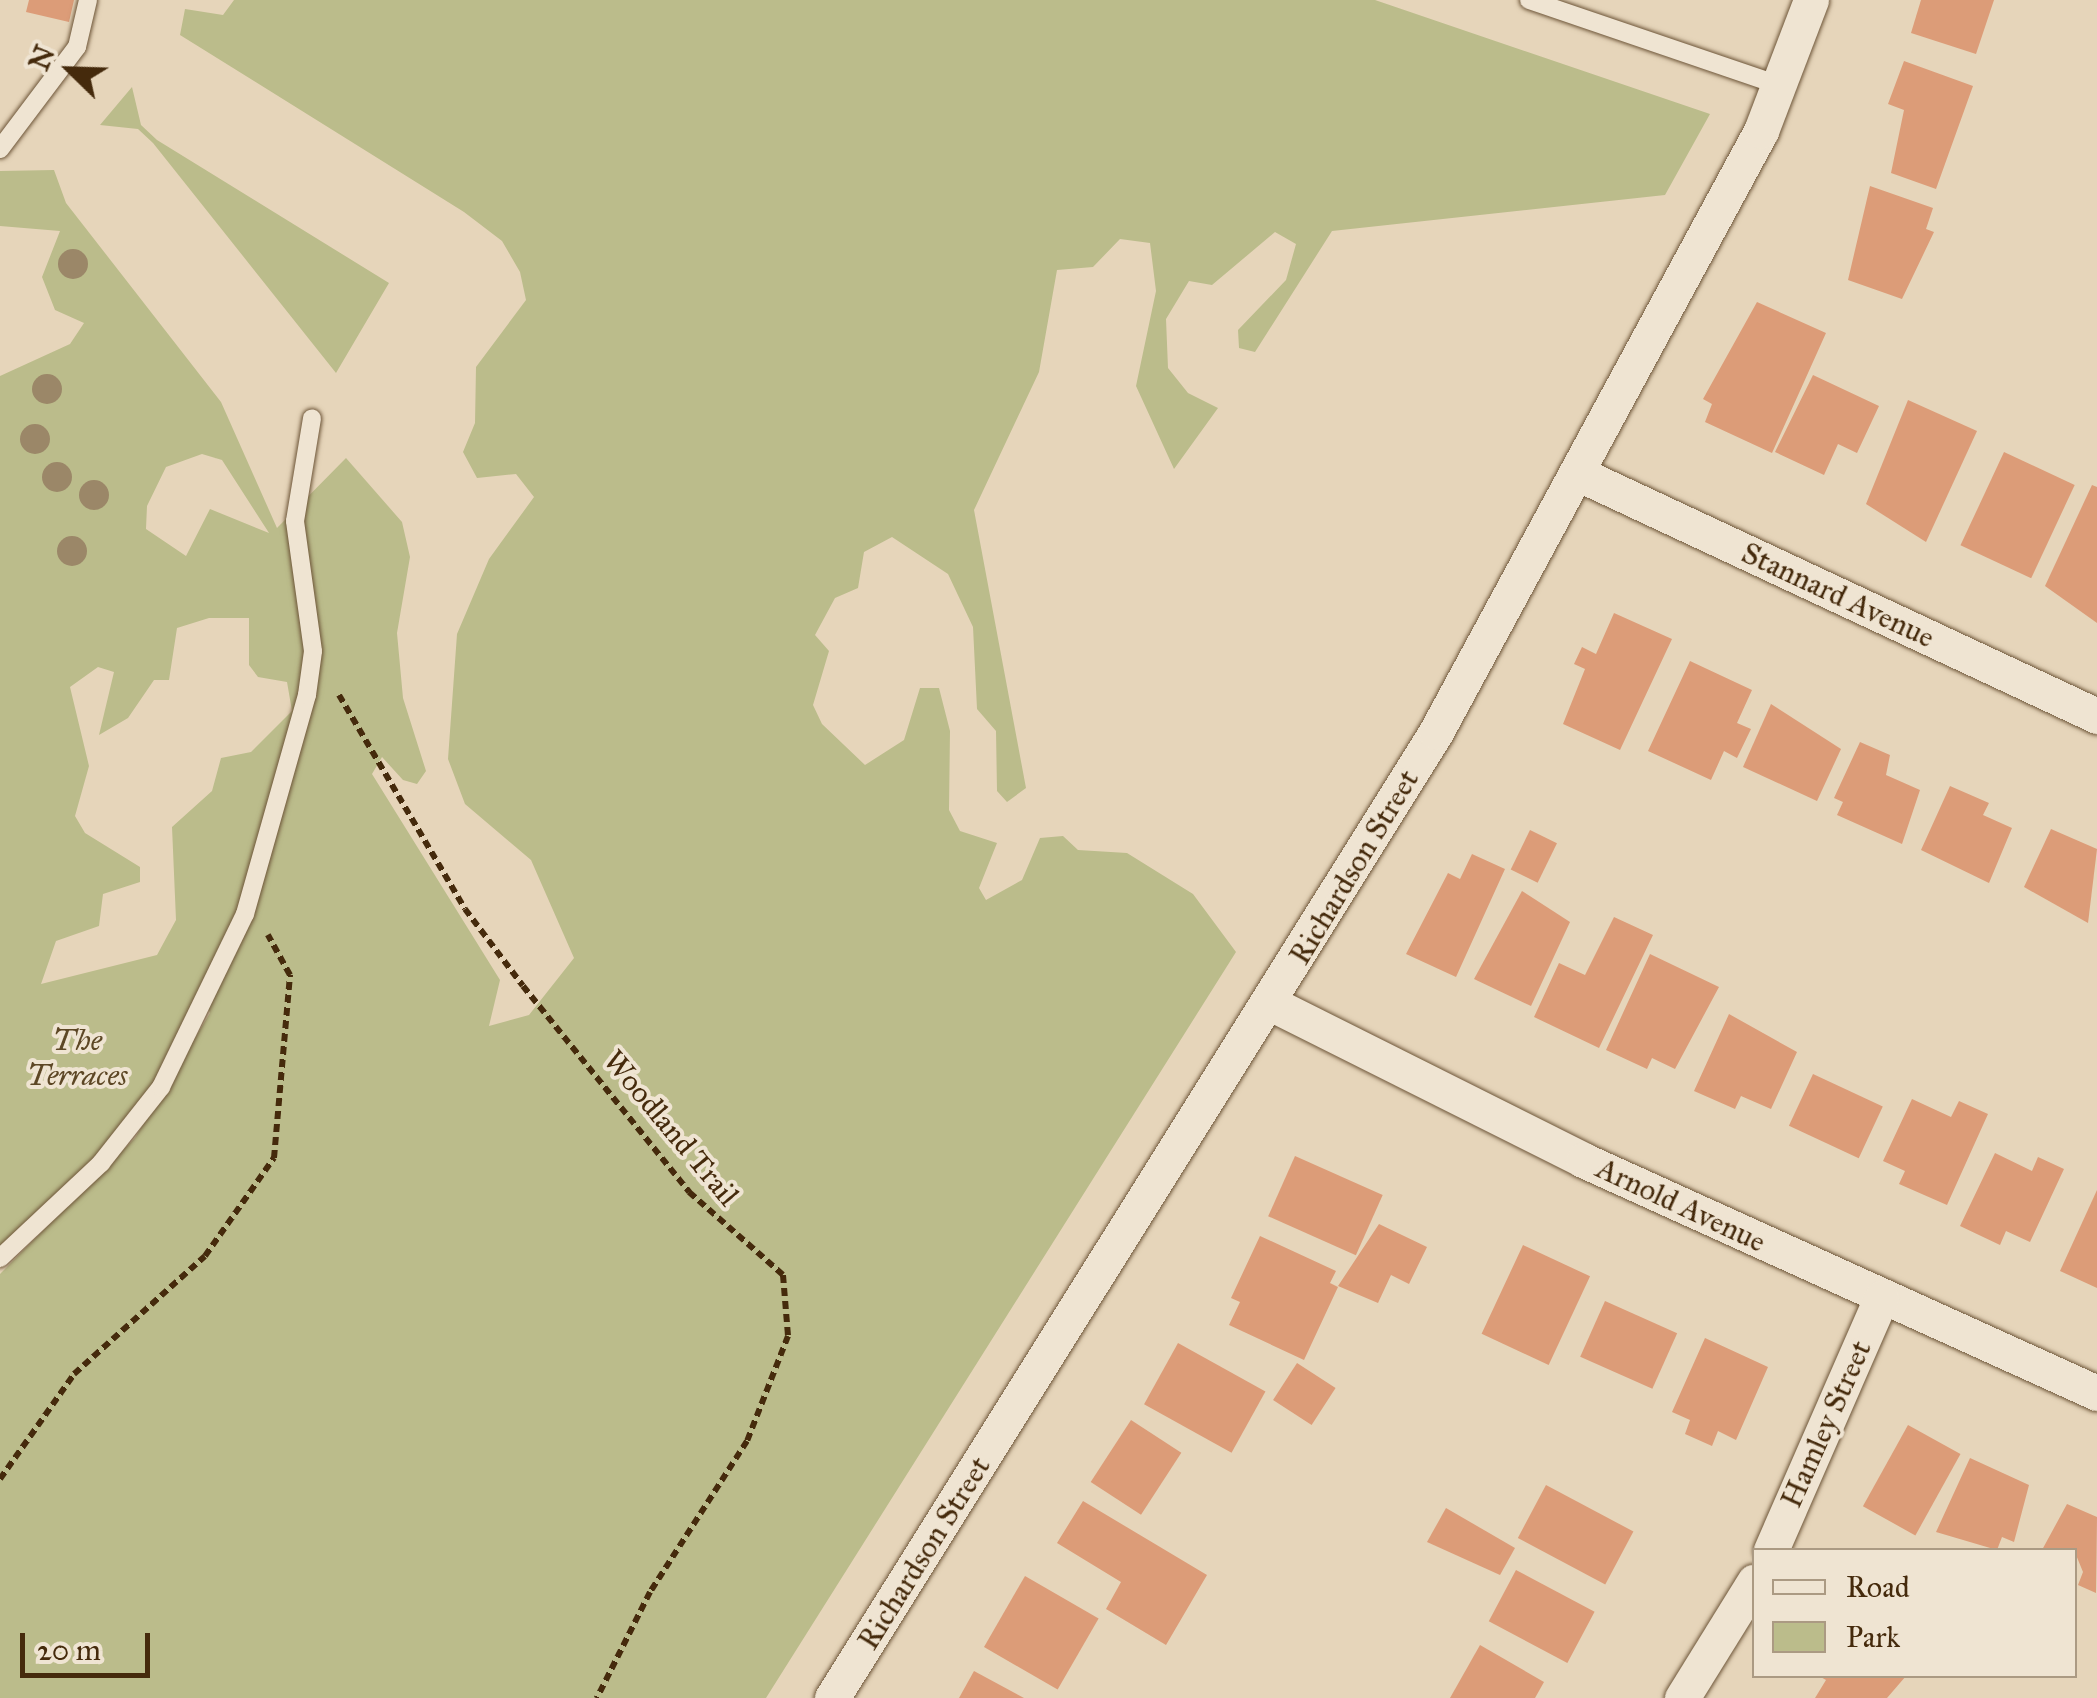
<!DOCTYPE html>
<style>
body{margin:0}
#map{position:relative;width:2097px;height:1698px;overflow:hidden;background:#e6d5ba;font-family:"IM FELL Great Primer",serif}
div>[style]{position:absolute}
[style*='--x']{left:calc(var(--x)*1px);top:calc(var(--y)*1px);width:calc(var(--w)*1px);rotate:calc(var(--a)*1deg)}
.green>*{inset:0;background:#bbbc8b}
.building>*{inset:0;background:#dc9c78;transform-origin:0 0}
.path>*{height:6px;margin-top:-3px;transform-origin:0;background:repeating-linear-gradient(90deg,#452a0c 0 8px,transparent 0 13px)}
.roads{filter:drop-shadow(0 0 2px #6d5538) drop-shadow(0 0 2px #6d5538)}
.service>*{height:18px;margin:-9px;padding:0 9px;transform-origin:9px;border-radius:9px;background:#efe4d2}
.minor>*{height:35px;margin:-17.5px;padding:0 17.5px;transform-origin:17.5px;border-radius:17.5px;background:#efe4d2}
.trees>*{width:30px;height:30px;margin:-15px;border-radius:50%;background:#9b8768}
span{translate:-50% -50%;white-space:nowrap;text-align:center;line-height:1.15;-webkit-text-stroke:8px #efe4d2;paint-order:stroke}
.street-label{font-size:30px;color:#452a0c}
.park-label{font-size:30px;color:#5d4725;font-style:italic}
.legend{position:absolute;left:1752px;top:1548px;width:325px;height:130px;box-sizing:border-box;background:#efe4d2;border:2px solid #ab9a83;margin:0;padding:12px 18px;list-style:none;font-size:30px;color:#452a0c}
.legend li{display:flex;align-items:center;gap:20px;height:50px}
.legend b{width:50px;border:2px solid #ab9a83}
.north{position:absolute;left:20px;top:20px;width:100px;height:100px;-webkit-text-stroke:8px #efe4d2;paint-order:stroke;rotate:293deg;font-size:28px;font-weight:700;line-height:40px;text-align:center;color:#452a0c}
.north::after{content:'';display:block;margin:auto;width:35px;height:45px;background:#452a0c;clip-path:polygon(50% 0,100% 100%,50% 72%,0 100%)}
.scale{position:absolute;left:20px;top:1633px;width:130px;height:45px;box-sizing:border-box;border:5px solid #452a0c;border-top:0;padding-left:12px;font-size:30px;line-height:35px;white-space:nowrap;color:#452a0c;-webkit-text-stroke:8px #efe4d2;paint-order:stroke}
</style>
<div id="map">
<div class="green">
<i style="clip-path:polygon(evenodd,234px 0,1375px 0,1710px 114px,1665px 195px,1332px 231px,1255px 352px,1239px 348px,1238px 330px,1286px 280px,1296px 244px,1275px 232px,1212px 285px,1189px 281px,1166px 319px,1168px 368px,1188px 393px,1218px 408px,1174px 469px,1136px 386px,1156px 291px,1150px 243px,1120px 239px,1093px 267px,1057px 270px,1039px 372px,974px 510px,1026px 788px,1007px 802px,997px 791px,996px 731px,977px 709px,973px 627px,948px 574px,892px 537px,864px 552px,858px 588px,835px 598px,815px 635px,829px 651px,813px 705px,822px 724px,865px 765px,904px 740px,920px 688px,939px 688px,950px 731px,949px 810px,960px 831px,997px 843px,979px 888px,986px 900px,1022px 880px,1040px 838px,1063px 836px,1078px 850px,1127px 853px,1193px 894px,1236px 952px,766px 1698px,0 1698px,0 1274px,135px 1138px,210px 1013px,202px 991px,154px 1082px,94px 1158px,0 1246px,0 376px,70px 344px,84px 323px,55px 310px,42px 277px,60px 231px,0 226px,0 171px,54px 170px,66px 203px,221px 402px,277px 528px,346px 458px,402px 522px,410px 557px,397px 633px,403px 698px,426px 771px,417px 784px,403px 780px,382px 757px,372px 774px,500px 980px,489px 1026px,529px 1015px,574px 958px,531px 860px,465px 804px,448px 759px,457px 634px,489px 559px,534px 497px,516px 474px,477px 478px,463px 452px,475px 423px,476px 367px,526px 300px,520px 272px,502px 241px,464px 212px,180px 35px,185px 9px,223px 15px,234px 0,202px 454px,222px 460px,269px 533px,210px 509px,186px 556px,146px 529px,147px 506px,166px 467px,202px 454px,234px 0,209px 618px,249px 618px,249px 665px,258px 677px,287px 682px,292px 711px,251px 752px,221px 758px,212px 791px,172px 827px,176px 920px,157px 955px,41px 984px,56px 941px,99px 926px,103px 894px,140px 882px,140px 867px,85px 833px,75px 816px,89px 766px,70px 687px,98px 667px,114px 672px,99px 735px,128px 718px,154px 680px,169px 680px,177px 628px,209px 618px)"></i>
<i style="clip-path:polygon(132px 87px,141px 125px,157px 140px,389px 283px,336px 373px,153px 143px,138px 129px,100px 125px)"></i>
</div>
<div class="building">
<i style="clip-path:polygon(29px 0,74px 0,69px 22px,26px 12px)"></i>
<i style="clip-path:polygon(1921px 0,1994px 0,1976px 54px,1911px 33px)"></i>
<i style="clip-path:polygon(1904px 61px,1973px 86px,1936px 189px,1891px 173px,1904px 110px,1888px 104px)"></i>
<i style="clip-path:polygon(1870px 186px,1933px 208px,1926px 229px,1934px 232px,1902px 299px,1848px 280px)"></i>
<i style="clip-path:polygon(1757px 302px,1826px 333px,1772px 453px,1705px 422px,1712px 404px,1703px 399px)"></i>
<i style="clip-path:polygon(1813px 375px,1879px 406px,1857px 453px,1838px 444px,1824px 475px,1775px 452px)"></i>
<i style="clip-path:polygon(1908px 400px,1977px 431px,1926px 542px,1866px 504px)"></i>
<i style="left:2004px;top:452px;width:78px;height:103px;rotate:25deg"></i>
<i style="clip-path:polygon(2092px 485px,2097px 487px,2097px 623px,2045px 586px)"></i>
<i style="clip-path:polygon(1614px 613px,1672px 639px,1620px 750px,1563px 724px,1585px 669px,1574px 664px,1582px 647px,1596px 654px)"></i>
<i style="clip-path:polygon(1690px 661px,1752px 690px,1737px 723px,1751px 729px,1737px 758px,1724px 751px,1711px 780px,1648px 751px)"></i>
<i style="clip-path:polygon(1771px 704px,1841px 749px,1817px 801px,1743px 767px)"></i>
<i style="clip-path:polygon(1860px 742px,1890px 755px,1886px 775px,1920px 790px,1902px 844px,1837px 815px,1843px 802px,1834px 798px)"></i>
<i style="clip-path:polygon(1950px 786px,1989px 803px,1983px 815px,2012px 828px,1989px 883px,1921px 850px)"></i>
<i style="clip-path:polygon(2051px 829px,2097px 849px,2088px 923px,2024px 887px)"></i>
<i style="left:1530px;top:830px;width:30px;height:44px;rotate:26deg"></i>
<i style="clip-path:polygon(1472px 854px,1505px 869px,1456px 977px,1406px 954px,1448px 873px,1460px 879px)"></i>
<i style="clip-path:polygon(1522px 891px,1570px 922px,1531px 1006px,1474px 979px)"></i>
<i style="clip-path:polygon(1614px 917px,1653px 935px,1599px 1048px,1534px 1017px,1559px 963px,1585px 975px)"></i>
<i style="clip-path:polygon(1650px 954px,1719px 987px,1675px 1069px,1652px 1058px,1647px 1069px,1606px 1050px)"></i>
<i style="clip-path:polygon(1729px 1014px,1797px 1052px,1771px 1109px,1741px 1096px,1735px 1109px,1694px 1091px)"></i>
<i style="left:1813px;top:1074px;width:77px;height:57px;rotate:25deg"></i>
<i style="clip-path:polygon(1912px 1099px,1951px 1117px,1959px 1101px,1988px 1114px,1947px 1205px,1899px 1184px,1905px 1171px,1883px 1161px)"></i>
<i style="clip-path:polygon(1995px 1153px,2032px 1171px,2038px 1157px,2064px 1169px,2030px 1242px,2006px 1231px,2000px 1245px,1960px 1226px)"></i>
<i style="left:1295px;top:1156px;width:96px;height:66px;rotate:24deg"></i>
<i style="clip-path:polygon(2097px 1190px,2097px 1288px,2060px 1271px)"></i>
<i style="clip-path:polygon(1379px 1224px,1427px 1247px,1409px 1284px,1391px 1275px,1378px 1303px,1338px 1286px)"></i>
<i style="clip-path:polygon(1260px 1236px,1336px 1271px,1330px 1283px,1338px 1287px,1304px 1360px,1229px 1325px,1240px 1302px,1231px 1298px)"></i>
<i style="left:1523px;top:1245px;width:74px;height:98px;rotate:25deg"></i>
<i style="left:1605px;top:1301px;width:79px;height:61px;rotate:24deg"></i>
<i style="clip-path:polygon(1705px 1338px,1768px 1367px,1736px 1440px,1718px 1431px,1712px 1446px,1685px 1434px,1690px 1420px,1672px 1412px)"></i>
<i style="left:1178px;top:1343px;width:100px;height:70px;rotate:29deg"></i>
<i style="left:1297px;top:1363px;width:46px;height:44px;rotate:33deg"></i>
<i style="left:1131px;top:1420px;width:60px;height:74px;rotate:33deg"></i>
<i style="left:1908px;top:1425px;width:60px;height:93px;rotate:29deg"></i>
<i style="clip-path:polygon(1970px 1458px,2029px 1485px,2014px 1542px,2002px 1537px,1997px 1550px,1936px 1532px)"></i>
<i style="left:1546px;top:1485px;width:99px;height:60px;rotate:28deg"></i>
<i style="clip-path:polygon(1083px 1501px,1207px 1575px,1166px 1645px,1106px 1609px,1121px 1582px,1057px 1543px)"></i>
<i style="clip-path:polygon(2067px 1504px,2097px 1517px,2096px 1593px,2078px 1585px,2083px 1572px,2074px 1550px,2042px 1550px)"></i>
<i style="clip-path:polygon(1446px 1508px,1515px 1548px,1500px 1575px,1427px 1542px)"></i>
<i style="left:1516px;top:1570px;width:89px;height:58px;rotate:28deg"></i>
<i style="left:1025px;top:1576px;width:85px;height:82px;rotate:30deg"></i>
<i style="clip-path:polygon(1480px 1645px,1544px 1682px,1535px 1698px,1450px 1698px)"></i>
<i style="clip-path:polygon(974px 1671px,1024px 1698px,959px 1698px)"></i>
<i style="clip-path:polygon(1819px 1676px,1906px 1676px,1887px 1698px,1815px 1698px,1826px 1680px)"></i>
</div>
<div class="path">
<i style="--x:339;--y:695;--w:248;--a:59.5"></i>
<i style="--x:465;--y:909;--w:96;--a:53"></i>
<i style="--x:523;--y:986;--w:265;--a:51.1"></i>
<i style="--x:689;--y:1192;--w:125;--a:41.4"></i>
<i style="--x:783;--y:1275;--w:61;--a:85.3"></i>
<i style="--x:788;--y:1336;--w:113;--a:111.3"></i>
<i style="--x:747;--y:1441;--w:179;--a:122.7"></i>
<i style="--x:650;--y:1592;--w:119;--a:116.6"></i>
<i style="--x:0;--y:1479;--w:128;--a:-54.8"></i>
<i style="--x:74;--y:1374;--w:176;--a:-42"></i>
<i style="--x:205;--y:1256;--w:120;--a:-54.9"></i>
<i style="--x:274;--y:1158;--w:184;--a:-85"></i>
<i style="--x:290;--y:975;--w:46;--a:-118.8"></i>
</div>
<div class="roads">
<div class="service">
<i style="--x:1529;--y:0;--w:266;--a:18.8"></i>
<i style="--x:0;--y:149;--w:128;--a:-53"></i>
<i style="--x:77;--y:47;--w:48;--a:-76.8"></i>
<i style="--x:0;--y:1258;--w:139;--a:-43.2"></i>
<i style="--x:101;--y:1163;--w:97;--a:-51.7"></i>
<i style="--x:161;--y:1087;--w:192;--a:-64.1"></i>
<i style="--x:245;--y:914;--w:228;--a:-74.2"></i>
<i style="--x:307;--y:695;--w:44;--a:-82.2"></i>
<i style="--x:313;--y:651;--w:131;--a:-97.9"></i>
<i style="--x:295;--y:521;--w:104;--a:-80.6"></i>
</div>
<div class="minor">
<i style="--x:1579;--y:474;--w:572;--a:25.04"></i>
<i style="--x:1272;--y:1004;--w:348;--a:26.6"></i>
<i style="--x:1583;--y:1160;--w:564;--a:24.39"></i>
<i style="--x:1771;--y:1550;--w:275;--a:-66.4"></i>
<i style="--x:832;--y:1698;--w:1139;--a:-57.98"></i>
<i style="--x:1436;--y:732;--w:683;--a:-61.6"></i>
<i style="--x:1761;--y:131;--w:140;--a:-69.1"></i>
<i style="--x:1682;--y:1698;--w:137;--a:-58.2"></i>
</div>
</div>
<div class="trees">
<i style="left:73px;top:264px"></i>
<i style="left:47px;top:389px"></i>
<i style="left:35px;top:439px"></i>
<i style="left:57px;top:477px"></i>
<i style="left:94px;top:495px"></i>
<i style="left:72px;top:551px"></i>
</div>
<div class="street-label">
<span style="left:1838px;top:595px;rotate:25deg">Stannard Avenue</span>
<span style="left:1354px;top:867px;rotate:-59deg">Richardson Street</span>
<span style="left:671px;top:1128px;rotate:50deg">Woodland Trail</span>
<span style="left:1681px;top:1205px;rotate:25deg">Arnold Avenue</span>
<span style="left:1826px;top:1424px;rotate:-66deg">Hamley Street</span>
<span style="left:924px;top:1553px;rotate:-58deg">Richardson Street</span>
</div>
<div class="park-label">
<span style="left:77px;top:1057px">The<br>Terraces</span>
</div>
<ul class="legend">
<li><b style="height:12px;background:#efe4d2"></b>Road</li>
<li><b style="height:28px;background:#bbbc8b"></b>Park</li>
</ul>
<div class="north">N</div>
<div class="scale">20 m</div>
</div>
